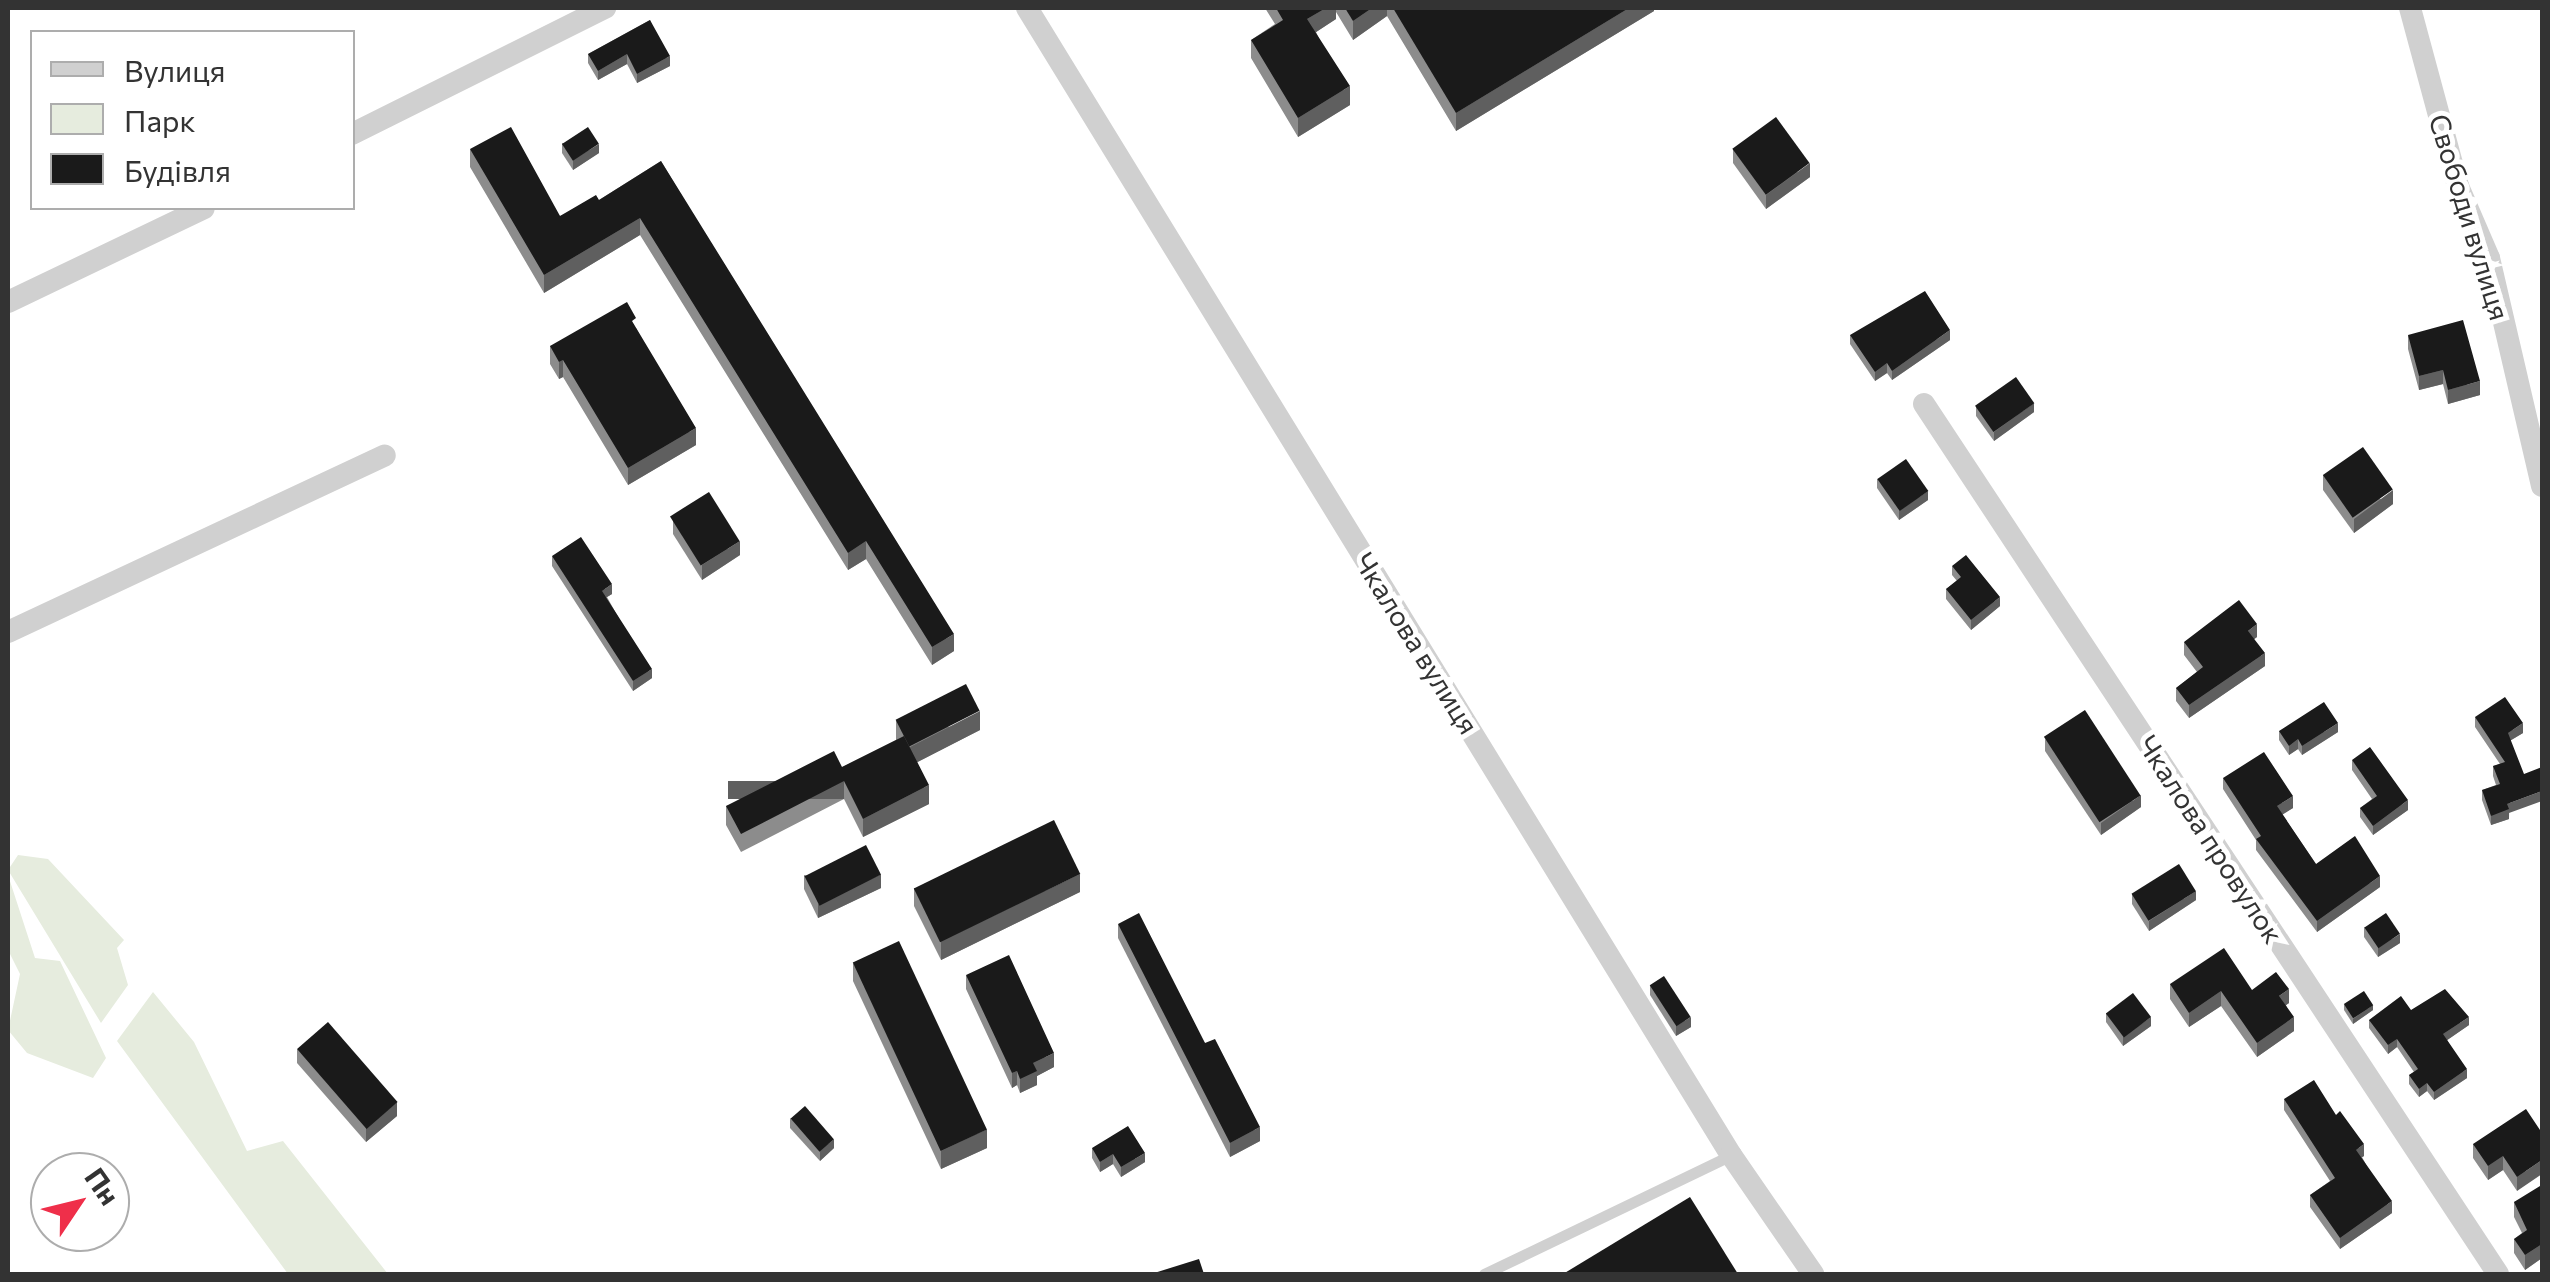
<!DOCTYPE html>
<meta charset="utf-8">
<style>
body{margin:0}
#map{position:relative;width:2550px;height:1282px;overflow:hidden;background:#fff;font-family:Commissioner,sans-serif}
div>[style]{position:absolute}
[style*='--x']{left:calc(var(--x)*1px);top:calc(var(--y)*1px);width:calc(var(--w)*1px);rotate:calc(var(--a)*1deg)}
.green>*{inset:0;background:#e6ecde}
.service>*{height:11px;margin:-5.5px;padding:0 5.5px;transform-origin:5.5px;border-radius:5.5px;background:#d0d0d0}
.minor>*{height:22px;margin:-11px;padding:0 11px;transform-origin:11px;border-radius:11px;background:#d0d0d0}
.wall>*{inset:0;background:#8c8c8c}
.shaded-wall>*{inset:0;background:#5f5f5f;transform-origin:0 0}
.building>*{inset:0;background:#1a1a1a;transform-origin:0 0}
span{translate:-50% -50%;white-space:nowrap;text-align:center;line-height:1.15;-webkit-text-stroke:10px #fff;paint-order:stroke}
.street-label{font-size:28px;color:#333}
.frame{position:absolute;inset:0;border:10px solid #333;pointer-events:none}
.legend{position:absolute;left:30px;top:30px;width:325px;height:180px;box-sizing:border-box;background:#fff;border:2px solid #adadad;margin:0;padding:12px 18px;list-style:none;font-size:30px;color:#333}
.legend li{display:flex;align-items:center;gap:20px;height:50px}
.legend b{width:50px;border:2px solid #adadad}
.north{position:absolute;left:30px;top:1152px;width:100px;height:100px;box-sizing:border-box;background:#fff;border:2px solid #adadad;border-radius:50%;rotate:55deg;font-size:28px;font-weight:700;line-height:40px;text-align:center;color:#333}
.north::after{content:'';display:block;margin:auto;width:35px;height:45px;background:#ef2f4a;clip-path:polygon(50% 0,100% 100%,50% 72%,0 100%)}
</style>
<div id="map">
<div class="green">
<i style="clip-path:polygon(18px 855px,48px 859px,124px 940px,117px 948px,128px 985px,101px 1023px,8px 870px)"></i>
<i style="clip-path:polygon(8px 875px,35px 958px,60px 961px,106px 1058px,93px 1078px,27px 1053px,8px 1030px,20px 974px,8px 950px)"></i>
<i style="clip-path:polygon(153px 992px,194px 1042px,247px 1151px,283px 1141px,388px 1274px,288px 1274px,117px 1041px)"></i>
</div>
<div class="service">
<i style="--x:1484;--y:1274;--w:274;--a:-25.7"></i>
</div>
<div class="minor">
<i style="--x:1027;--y:8;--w:1346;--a:58.46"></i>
<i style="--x:1731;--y:1155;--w:145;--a:55.4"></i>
<i style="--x:2410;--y:8;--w:184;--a:74.9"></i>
<i style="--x:2458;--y:186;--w:78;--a:66.7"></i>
<i style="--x:2489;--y:258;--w:234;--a:76.9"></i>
<i style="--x:352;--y:134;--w:283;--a:-26.5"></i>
<i style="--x:8;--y:302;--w:217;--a:-25.6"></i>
<i style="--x:1924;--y:404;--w:1042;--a:56.58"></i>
<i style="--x:8;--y:632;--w:416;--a:-25.1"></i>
</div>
<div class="wall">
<i style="clip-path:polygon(1265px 8px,1654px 8px,1654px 11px,1456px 131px,1387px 16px,1353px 40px,1336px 12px,1336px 19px,1316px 32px,1350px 105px,1298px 137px,1251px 58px,1251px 40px,1275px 24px)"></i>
<i style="clip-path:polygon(650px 20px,670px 66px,637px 83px,627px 64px,598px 80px,588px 63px,588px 54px)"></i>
<i style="clip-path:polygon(562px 143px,599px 153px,573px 170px,562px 153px)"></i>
<i style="clip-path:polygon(470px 149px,560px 216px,599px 200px,661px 161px,954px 651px,932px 665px,866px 559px,848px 570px,640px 235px,544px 293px,470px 167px)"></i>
<i style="clip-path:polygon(1733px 149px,1810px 177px,1766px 209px,1733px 163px)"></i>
<i style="clip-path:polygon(636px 328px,696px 445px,628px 485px,563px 377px,559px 379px,550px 364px,550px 346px)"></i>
<i style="clip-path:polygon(1850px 335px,1950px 340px,1892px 380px,1887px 373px,1875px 381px,1850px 344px)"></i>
<i style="clip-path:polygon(2408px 335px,2480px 395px,2448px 404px,2443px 384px,2419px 390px,2408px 349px)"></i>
<i style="clip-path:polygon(1976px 407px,2034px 412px,1994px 441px,1976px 416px)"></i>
<i style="clip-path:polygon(2323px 475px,2393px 504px,2354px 533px,2323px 490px)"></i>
<i style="clip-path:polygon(1877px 479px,1928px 500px,1899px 520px,1877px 488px)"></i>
<i style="clip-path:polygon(673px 520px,740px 555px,702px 580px,673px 534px)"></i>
<i style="clip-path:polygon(552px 556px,612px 594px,607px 597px,652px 678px,633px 691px,552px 566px)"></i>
<i style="clip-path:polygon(1952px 566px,2000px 606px,1971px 630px,1946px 599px,1946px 589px,1957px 581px,1952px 575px)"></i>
<i style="clip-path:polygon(2257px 637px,2254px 639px,2265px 666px,2189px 718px,2176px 701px,2176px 688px,2197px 672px,2184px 655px,2184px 642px)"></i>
<i style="clip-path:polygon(2475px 717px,2523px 733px,2511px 740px,2509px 819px,2491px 825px,2482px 800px,2482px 790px,2496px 785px,2493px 776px,2493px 766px,2500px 764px,2475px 727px)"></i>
<i style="clip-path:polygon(896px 721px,980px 730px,917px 762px,929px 804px,863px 837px,844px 799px,741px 852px,726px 825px,726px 806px,842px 767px,896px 740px)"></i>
<i style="clip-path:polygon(2279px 731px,2338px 732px,2302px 755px,2298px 749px,2289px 755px,2279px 740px)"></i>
<i style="clip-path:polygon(2045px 739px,2141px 807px,2101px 835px,2045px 751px)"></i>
<i style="clip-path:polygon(2352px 760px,2408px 810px,2373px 835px,2360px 817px,2360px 808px,2372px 799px,2352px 770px)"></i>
<i style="clip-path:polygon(2223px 778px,2293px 808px,2282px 814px,2316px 864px,2380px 887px,2317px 932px,2256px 850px,2256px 840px,2223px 789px)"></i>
<i style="clip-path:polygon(804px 875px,881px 888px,818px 918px,804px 889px)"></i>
<i style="clip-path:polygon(914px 888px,1080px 892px,941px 960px,914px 906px)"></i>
<i style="clip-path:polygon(2132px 894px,2196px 900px,2149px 931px,2132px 904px)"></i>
<i style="clip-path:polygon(1118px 924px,1205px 1043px,1260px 1141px,1230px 1157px,1118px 938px)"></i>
<i style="clip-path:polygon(2364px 927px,2400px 943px,2378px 957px,2364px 937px)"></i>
<i style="clip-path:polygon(853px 963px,987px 1148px,941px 1169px,853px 981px)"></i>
<i style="clip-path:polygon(966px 975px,1054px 1067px,1037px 1076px,1037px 1085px,1020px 1093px,1017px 1085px,1012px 1088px,966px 989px)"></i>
<i style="clip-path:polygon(2170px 984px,2252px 990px,2289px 1003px,2286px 1005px,2294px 1031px,2257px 1057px,2221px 1006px,2189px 1027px,2170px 999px)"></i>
<i style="clip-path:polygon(1650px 985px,1691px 1027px,1676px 1036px,1650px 995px)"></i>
<i style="clip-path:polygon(2344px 1005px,2373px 1010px,2353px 1024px,2344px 1010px)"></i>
<i style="clip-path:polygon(2411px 1010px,2469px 1025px,2447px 1040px,2467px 1078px,2434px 1100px,2427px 1091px,2419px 1097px,2409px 1084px,2409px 1075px,2414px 1072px,2397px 1047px,2388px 1054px,2369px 1028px,2369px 1020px)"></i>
<i style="clip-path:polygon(2106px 1013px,2151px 1026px,2123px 1046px,2106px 1022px)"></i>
<i style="clip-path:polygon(297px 1049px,397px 1116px,366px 1142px,297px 1063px)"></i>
<i style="clip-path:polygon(2284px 1099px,2336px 1115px,2364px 1156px,2362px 1157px,2392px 1213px,2340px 1249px,2310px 1207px,2310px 1195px,2330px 1181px,2284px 1110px)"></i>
<i style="clip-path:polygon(790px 1118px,834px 1148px,820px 1161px,790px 1128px)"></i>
<i style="clip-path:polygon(2542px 1133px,2517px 1191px,2503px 1170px,2488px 1180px,2473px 1158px,2473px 1144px)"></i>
<i style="clip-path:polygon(1092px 1148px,1145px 1162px,1121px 1177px,1113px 1164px,1100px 1172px,1092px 1158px)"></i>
<i style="clip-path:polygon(2542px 1189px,2542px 1258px,2525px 1270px,2514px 1253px,2514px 1239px,2522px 1233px,2514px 1217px,2514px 1202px)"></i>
</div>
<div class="shaded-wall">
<i style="clip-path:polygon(1326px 8px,1336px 8px,1336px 19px,1307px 38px,1307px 19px)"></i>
<i style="clip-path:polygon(1372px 8px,1387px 8px,1387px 16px,1353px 40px,1353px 21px)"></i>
<i style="clip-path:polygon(1629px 8px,1654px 8px,1654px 11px,1456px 131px,1456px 113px)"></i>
<i style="clip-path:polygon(627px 54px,627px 64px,598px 80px,598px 71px)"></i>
<i style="clip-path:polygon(670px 56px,670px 66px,637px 83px,637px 74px)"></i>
<i style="clip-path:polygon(1350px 86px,1350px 105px,1298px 137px,1298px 118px)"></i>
<i style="clip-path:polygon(599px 144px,599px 153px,573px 170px,573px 160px)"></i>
<i style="clip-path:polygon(1810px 163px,1810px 177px,1766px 209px,1766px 195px)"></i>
<i style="clip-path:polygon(640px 218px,640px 235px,544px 293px,544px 275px)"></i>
<i style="clip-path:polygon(1950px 330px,1950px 340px,1892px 380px,1892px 371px)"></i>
<i style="clip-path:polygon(563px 360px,563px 377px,559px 379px,559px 362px)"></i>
<i style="clip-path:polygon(1887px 363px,1887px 373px,1875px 381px,1875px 372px)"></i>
<i style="clip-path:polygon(2443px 370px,2443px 384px,2419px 390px,2419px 376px)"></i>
<i style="clip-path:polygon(2480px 381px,2480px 395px,2448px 404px,2448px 390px)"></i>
<i style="clip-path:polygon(2034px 403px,2034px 412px,1994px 441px,1994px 432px)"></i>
<i style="clip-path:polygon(696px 428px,696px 445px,628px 485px,628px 468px)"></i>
<i style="clip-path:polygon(2393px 490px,2393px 504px,2354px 533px,2354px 519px)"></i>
<i style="clip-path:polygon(1928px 491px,1928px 500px,1899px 520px,1899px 511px)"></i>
<i style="clip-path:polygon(740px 541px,740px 555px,702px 580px,702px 565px)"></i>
<i style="clip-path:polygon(866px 541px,866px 559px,848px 570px,848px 553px)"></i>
<i style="clip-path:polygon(612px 584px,612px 594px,602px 600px,602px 591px)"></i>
<i style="clip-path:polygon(2000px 597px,2000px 606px,1971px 630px,1971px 620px)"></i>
<i style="clip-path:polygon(2257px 624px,2257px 637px,2248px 644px,2248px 631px)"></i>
<i style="clip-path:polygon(954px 634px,954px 651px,932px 665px,932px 647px)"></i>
<i style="clip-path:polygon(2265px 653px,2265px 666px,2189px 718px,2189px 705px)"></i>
<i style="clip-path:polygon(652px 669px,652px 678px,633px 691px,633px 681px)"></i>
<i style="clip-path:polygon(980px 711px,980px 730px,910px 766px,910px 747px)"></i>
<i style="clip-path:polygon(2338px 723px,2338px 732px,2302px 755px,2302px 746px)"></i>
<i style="clip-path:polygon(2523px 723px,2523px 733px,2508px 742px,2508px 733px)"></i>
<i style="clip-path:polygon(2298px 739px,2298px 749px,2289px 755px,2289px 746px)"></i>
<i style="left:844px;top:781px;width:18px;height:116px;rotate:90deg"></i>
<i style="clip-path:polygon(929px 785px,929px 804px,863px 837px,863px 819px)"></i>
<i style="clip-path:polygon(2542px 791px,2542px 801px,2509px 813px,2509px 819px,2491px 825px,2491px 816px,2507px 804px)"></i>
<i style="clip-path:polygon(2141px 795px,2141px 807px,2101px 835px,2101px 823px)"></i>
<i style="clip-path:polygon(2293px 796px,2293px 808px,2277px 818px,2277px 806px)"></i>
<i style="clip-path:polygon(2408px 800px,2408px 810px,2373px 835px,2373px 826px)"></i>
<i style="clip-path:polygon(881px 874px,881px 888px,818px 918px,818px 904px)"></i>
<i style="clip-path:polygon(1080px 874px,1080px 892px,941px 960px,941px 941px)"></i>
<i style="clip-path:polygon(2380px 876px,2380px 887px,2317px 932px,2317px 921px)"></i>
<i style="clip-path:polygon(2196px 891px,2196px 900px,2149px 931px,2149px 921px)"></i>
<i style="clip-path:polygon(2400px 934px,2400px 943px,2378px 957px,2378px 948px)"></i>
<i style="clip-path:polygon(2289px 989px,2289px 1003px,2279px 1010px,2279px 996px)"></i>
<i style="clip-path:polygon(2221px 991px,2221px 1006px,2189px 1027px,2189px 1013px)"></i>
<i style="clip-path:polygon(2373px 1005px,2373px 1010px,2353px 1024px,2353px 1019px)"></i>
<i style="clip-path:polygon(1691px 1017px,1691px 1027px,1676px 1036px,1676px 1026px)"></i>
<i style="clip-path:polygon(2151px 1017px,2151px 1026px,2123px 1046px,2123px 1037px)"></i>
<i style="clip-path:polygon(2294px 1017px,2294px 1031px,2257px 1057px,2257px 1043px)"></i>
<i style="clip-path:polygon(2469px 1017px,2469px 1025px,2443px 1043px,2443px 1034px)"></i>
<i style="clip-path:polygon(2397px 1039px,2397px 1047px,2388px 1054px,2388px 1045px)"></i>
<i style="clip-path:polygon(1054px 1053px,1054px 1067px,1037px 1076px,1037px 1085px,1020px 1093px,1020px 1079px,1033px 1063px)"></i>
<i style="clip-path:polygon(2467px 1069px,2467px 1078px,2434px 1100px,2434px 1092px)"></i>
<i style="clip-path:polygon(1017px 1071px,1017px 1085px,1012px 1088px,1012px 1073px)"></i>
<i style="clip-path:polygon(2427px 1083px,2427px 1091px,2419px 1097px,2419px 1089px)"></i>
<i style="clip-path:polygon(397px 1102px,397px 1116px,366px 1142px,366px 1128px)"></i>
<i style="clip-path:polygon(1260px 1127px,1260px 1141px,1230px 1157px,1230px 1143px)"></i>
<i style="clip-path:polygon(987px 1129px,987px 1148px,941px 1169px,941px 1151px)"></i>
<i style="clip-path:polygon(834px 1139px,834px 1148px,820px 1161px,820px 1151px)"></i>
<i style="clip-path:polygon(2364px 1144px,2364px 1156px,2356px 1161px,2356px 1150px)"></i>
<i style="clip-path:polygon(1145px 1153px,1145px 1162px,1121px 1177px,1121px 1167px)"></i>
<i style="clip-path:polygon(1113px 1154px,1113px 1164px,1100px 1172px,1100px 1162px)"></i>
<i style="clip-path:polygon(2503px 1156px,2503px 1170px,2488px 1180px,2488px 1166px)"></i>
<i style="clip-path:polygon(2542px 1160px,2542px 1174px,2517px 1191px,2517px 1177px)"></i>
<i style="clip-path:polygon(2392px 1201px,2392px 1213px,2340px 1249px,2340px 1238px)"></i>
<i style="clip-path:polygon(2542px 1244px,2542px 1258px,2525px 1270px,2525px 1255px)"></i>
</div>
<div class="building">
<i style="clip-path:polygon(1276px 8px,1326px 8px,1307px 19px,1350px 86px,1298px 118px,1251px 40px,1283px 20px)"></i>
<i style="clip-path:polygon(1345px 8px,1372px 8px,1353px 21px)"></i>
<i style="clip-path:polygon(1393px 8px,1629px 8px,1456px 113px)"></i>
<i style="clip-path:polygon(650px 20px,670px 56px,637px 74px,627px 54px,598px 71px,588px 54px)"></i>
<i style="left:1776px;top:117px;width:57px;height:54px;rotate:54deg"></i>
<i style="clip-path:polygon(511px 127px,560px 216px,596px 195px,599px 200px,661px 161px,954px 634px,932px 647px,866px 541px,848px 553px,640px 218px,544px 275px,470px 149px)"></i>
<i style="left:588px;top:127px;width:20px;height:31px;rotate:57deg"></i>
<i style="clip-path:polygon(1925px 291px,1950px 330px,1892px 371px,1887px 363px,1875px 372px,1850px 335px)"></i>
<i style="clip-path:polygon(627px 302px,636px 318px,632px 321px,696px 428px,628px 468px,563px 360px,559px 362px,550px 346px)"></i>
<i style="clip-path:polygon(2463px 320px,2480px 381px,2448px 390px,2443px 370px,2419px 376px,2408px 335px)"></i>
<i style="left:2016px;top:377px;width:32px;height:50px;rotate:55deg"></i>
<i style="left:2363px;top:447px;width:52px;height:49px;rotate:55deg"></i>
<i style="left:1906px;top:459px;width:39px;height:35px;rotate:55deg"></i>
<i style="left:709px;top:492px;width:58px;height:46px;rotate:58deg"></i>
<i style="clip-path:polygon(581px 537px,612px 584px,602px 591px,652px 669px,633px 681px,552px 556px)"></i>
<i style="clip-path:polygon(1966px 555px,2000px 597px,1971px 620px,1946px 589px,1961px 577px,1952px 566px)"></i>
<i style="clip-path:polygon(2239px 600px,2257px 624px,2248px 631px,2265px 653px,2189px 705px,2176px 688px,2203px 667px,2184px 642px)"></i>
<i style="left:966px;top:684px;width:30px;height:79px;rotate:63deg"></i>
<i style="clip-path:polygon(2505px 697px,2523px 723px,2508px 733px,2524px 774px,2542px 767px,2542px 791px,2507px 804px,2509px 809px,2491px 816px,2482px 790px,2500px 784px,2493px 766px,2505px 762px,2475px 717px)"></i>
<i style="clip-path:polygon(2324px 702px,2338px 723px,2302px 746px,2298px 739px,2289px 746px,2279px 731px)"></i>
<i style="left:2085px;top:710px;width:102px;height:49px;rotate:57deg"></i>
<i style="clip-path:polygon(904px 736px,929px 785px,863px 819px,844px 781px,741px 834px,726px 806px,834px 751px,842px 767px)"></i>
<i style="clip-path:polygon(2370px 747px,2408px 800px,2373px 826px,2360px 808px,2377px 796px,2352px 760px)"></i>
<i style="clip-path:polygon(2264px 752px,2293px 796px,2277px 806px,2316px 864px,2355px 836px,2380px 876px,2317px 921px,2256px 839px,2261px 836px,2223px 778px)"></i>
<i style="left:1054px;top:820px;width:60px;height:156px;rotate:64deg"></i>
<i style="left:866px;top:845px;width:33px;height:69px;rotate:63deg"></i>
<i style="left:2179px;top:864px;width:32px;height:56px;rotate:58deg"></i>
<i style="clip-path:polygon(1139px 913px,1205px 1043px,1215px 1039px,1260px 1127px,1230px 1143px,1118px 924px)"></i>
<i style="left:2386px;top:913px;width:25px;height:26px;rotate:56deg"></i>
<i style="left:899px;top:941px;width:208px;height:51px;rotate:65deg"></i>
<i style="clip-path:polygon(2224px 948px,2252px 990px,2276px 972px,2289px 989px,2279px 996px,2294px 1017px,2257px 1043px,2221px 991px,2189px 1013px,2170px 984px)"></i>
<i style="clip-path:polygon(1009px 955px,1054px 1053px,1033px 1063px,1037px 1071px,1020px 1079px,1017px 1071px,1012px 1073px,966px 975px)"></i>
<i style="left:1664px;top:976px;width:49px;height:17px;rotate:57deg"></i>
<i style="clip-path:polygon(2445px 989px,2469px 1017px,2443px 1034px,2467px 1069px,2434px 1092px,2427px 1083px,2419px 1089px,2409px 1075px,2418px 1069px,2397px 1039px,2388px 1045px,2369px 1020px,2401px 996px,2411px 1010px)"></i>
<i style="left:2364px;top:991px;width:17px;height:24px;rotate:57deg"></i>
<i style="left:2133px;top:993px;width:30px;height:34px;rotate:53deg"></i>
<i style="left:328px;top:1022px;width:106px;height:41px;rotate:49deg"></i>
<i style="clip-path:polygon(2314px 1080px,2336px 1115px,2340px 1111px,2364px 1144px,2356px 1150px,2392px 1201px,2340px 1238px,2310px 1195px,2335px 1178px,2284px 1099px)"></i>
<i style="left:805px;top:1106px;width:44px;height:19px;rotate:49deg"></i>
<i style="clip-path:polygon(2526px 1109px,2542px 1133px,2542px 1160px,2517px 1177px,2503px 1156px,2488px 1166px,2473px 1144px)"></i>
<i style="clip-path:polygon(1128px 1126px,1145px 1153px,1121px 1167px,1113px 1154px,1100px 1162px,1092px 1148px)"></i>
<i style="clip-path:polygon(2540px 1186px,2542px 1189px,2542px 1244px,2525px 1255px,2514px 1239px,2527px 1230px,2514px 1202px)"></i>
<i style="clip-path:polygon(1690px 1197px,1738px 1274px,1563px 1274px)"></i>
<i style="clip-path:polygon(1199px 1259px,1204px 1274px,1151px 1274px)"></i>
</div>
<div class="street-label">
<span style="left:2470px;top:217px;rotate:73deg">Свободи вулиця</span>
<span style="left:1417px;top:643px;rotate:58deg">Чкалова вулиця</span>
<span style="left:2211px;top:839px;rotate:57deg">Чкалова провулок</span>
</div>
<div class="frame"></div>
<ul class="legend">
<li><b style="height:12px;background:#d0d0d0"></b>Вулиця</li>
<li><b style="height:28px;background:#e6ecde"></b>Парк</li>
<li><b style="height:28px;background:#1a1a1a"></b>Будівля</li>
</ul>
<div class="north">Пн</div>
</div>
